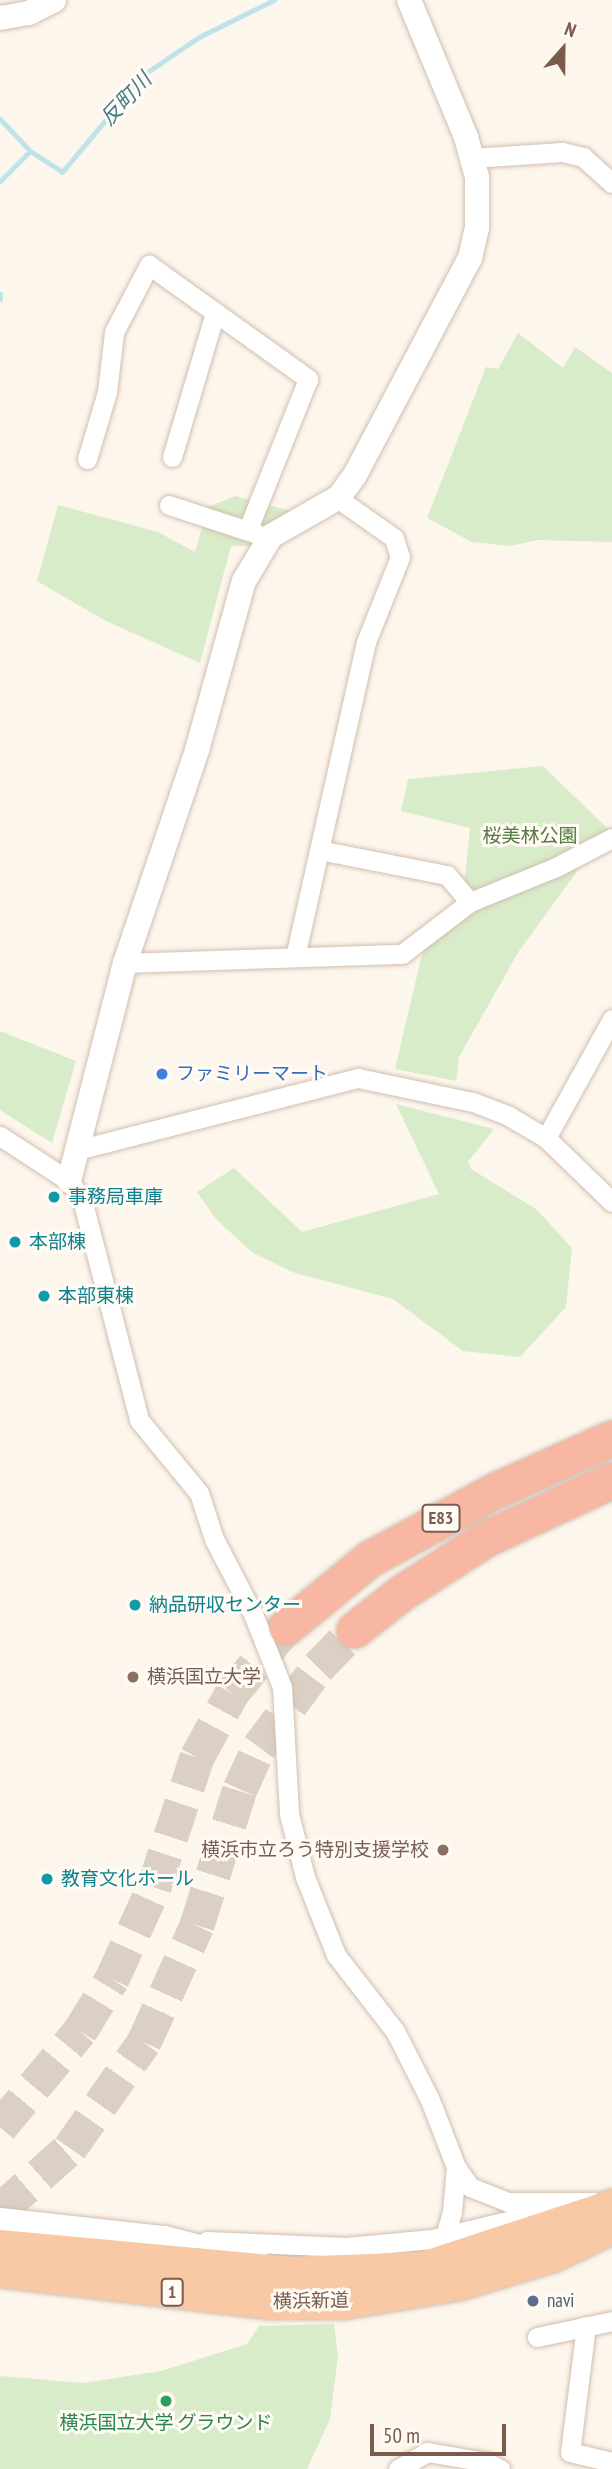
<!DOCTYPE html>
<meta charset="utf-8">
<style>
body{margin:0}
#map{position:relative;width:612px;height:2469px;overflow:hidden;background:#fdf6ec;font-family:"PT Sans Narrow","Noto Sans JP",sans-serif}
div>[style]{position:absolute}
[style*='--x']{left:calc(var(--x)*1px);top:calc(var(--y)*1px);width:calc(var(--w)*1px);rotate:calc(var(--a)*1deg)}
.green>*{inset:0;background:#d8ecc9}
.stream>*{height:5px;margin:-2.5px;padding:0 2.5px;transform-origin:2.5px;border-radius:2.5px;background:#bfe3e8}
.motorway-tunnel>*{height:35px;margin-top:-17.5px;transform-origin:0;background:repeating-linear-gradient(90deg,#dcd0c4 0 35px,transparent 0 53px)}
.roads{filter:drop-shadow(0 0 2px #d1beb0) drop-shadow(0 0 2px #d1beb0)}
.minor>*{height:19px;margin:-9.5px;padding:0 9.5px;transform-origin:9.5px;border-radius:9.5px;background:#fff}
.tertiary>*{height:24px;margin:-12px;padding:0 12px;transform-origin:12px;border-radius:12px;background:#fff}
.trunk>*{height:32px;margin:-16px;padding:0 16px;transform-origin:16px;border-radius:16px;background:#f9c8a4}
.motorway>*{height:35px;margin:-17.5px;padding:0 17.5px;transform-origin:17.5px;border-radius:17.5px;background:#f7b7a3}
.dots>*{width:19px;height:19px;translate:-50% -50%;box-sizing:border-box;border:4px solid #fffaf3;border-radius:50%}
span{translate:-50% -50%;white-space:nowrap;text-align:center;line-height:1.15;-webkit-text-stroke:6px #fffaf3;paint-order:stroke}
.shield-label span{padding:2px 5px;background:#fffaf3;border:2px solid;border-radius:5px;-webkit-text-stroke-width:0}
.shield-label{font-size:18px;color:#7a5c4d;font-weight:700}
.park-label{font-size:19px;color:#537a41}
.shop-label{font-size:19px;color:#366cbe}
.left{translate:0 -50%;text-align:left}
.culture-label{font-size:19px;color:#0d838f}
.education-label{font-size:19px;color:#785e54}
.right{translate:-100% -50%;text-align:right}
.street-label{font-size:19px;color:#7a5c4d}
.service-label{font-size:19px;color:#4e5e75}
.leisure-label{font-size:19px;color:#27864d}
.water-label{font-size:21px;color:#437c86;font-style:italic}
.north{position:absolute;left:528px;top:14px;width:70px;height:70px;-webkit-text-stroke:5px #fffaf3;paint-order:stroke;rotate:21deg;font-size:19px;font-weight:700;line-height:28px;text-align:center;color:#7a5c4d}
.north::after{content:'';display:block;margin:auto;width:24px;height:32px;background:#7a5c4d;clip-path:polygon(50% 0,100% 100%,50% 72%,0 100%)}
.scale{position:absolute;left:370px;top:2424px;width:136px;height:32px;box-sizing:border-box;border:4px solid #7a5c4d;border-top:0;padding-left:9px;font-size:21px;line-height:24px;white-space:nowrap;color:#7a5c4d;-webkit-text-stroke:5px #fffaf3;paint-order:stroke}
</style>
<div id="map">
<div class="green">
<i style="clip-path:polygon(518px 333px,563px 368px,575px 347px,612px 373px,612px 542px,538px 540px,510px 546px,472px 542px,427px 518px,486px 367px,498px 369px)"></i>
<i style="clip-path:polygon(235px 496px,291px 511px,254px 546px,231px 546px,200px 663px,106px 621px,37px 581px,58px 505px,158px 532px,195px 552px,208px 507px)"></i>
<i style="clip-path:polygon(543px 766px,608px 829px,519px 951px,459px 1057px,456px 1081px,395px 1069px,423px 950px,461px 919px,470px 828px,401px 811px,408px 779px)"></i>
<i style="clip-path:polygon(0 1031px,76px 1061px,52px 1143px,0 1110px)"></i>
<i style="clip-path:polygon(396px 1104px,494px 1129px,468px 1162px,471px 1169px,536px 1209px,572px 1248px,566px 1307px,520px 1357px,463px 1351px,393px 1299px,295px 1273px,253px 1253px,216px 1219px,197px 1192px,234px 1168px,302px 1232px,439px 1194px)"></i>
<i style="clip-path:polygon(334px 2324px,338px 2356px,330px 2419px,307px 2469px,0 2469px,0 2376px,83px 2383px,161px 2371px,247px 2344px,259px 2326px)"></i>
</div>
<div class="stream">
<i style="--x:0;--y:119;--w:44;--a:46.8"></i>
<i style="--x:30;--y:151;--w:38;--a:33"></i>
<i style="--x:62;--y:172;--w:126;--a:-50.1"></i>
<i style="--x:143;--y:75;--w:68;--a:-34.2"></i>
<i style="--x:199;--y:37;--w:84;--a:-26.3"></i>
<i style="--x:0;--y:181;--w:42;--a:-45"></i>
<i style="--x:0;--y:294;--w:5;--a:90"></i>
</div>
<div class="motorway-tunnel">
<i style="--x:0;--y:2127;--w:125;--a:-50.2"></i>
<i style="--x:80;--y:2031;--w:61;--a:-58.4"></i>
<i style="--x:112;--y:1979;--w:101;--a:-65.5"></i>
<i style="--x:154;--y:1887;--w:137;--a:-71.7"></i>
<i style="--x:197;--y:1757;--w:73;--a:-61.3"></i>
<i style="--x:232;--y:1693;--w:85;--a:-50.7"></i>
<i style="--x:0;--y:2210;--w:94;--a:-41.5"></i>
<i style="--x:70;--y:2148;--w:129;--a:-55.1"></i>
<i style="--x:144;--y:2042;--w:128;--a:-65.6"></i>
<i style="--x:197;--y:1925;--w:143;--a:-72.5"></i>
<i style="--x:240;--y:1789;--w:46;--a:-65.7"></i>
<i style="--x:259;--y:1747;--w:99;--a:-53.6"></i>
<i style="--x:318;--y:1667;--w:52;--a:-45.8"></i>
</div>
<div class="roads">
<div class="minor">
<i style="--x:471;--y:158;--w:91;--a:-3.8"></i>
<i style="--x:562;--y:152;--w:22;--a:13"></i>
<i style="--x:583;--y:157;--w:39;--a:42"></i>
<i style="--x:172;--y:457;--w:150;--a:-73.4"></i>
<i style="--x:87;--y:459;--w:70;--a:-73.4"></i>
<i style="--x:107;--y:392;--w:60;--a:-83.3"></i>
<i style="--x:114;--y:332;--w:76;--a:-62.4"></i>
<i style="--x:149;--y:265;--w:196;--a:35.6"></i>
<i style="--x:308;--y:379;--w:162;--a:111.8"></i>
<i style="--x:169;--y:505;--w:93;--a:18.2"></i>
<i style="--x:319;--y:850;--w:130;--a:11.1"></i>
<i style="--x:447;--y:875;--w:35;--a:50"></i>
<i style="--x:470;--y:902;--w:93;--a:-22.1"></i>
<i style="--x:556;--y:867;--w:63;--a:-27.4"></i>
<i style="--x:295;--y:957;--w:323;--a:-77.3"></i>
<i style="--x:366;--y:642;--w:92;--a:-68.2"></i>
<i style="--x:400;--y:557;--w:20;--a:-108"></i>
<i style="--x:394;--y:538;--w:70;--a:-144.9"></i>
<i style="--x:125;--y:963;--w:277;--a:-1.9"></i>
<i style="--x:402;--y:954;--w:86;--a:-37.4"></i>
<i style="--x:0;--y:1136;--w:82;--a:33.1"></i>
<i style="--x:69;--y:1181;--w:22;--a:54"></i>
<i style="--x:82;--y:1199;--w:228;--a:75.5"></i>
<i style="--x:139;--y:1420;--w:94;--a:50.6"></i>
<i style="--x:199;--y:1493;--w:48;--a:71.9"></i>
<i style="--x:214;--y:1539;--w:85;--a:62.5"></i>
<i style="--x:253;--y:1614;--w:79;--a:68.3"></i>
<i style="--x:282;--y:1687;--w:127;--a:86.8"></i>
<i style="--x:289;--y:1814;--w:65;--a:75.7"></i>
<i style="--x:305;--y:1877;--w:84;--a:68.3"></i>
<i style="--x:336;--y:1955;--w:96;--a:52.2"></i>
<i style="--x:395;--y:2031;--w:77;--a:63.1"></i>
<i style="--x:430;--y:2100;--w:72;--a:68.8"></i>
<i style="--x:456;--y:2167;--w:24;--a:55"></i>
<i style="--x:470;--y:2187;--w:41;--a:21.5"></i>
<i style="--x:508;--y:2202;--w:86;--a:0"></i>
<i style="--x:546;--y:1138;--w:136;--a:-61"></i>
<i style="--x:77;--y:1150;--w:290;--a:-14.4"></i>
<i style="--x:358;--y:1078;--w:117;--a:11.8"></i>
<i style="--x:473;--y:1102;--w:36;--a:21"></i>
<i style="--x:507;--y:1115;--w:45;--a:30.5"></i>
<i style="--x:546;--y:1138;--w:92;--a:44.1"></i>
<i style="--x:207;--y:2241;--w:139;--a:2.5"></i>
<i style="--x:346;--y:2247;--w:86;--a:-5.3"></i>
<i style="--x:432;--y:2239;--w:125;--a:-13.4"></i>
<i style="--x:443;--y:2243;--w:32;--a:-74"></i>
<i style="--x:452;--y:2212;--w:45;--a:-84.9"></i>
<i style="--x:586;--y:2326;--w:127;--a:97.2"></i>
<i style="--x:570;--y:2452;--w:43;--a:13.4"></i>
<i style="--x:537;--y:2337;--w:77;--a:-12"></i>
<i style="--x:398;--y:2469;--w:34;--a:-30"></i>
<i style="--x:427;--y:2452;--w:60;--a:9.6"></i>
<i style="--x:486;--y:2462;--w:16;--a:27"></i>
</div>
<div class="tertiary">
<i style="--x:0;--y:18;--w:29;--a:-10"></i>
<i style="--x:29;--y:13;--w:28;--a:-27"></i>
<i style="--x:69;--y:1181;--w:225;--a:-75.6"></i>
<i style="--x:125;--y:963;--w:225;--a:-71.3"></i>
<i style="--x:197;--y:750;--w:175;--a:-74.5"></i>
<i style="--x:244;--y:581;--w:52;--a:-59"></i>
<i style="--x:271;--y:536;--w:78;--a:-29.8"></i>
<i style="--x:339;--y:497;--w:27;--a:-54"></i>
<i style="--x:355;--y:475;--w:246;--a:-62.1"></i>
<i style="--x:470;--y:258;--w:31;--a:-77"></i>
<i style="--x:477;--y:228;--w:51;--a:-90"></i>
<i style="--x:477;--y:177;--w:41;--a:-105.4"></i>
<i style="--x:466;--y:137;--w:148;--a:-112.6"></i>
<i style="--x:0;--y:2220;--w:165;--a:6.3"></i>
<i style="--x:164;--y:2238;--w:97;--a:14.3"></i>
</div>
<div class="trunk">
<i style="--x:0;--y:2246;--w:290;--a:5.3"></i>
<i style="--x:289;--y:2273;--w:134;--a:-2.1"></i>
<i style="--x:423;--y:2268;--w:199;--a:-18.2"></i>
<i style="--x:0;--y:2271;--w:270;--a:6.8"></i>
<i style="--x:268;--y:2303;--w:76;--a:0"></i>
<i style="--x:344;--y:2303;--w:118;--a:-9.3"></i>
<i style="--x:460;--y:2284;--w:97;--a:-16.8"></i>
<i style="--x:553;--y:2256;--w:65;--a:-25.4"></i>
</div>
<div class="motorway">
<i style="--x:286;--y:1627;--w:107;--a:-39.3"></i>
<i style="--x:369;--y:1559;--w:142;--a:-28.5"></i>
<i style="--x:494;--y:1491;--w:129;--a:-24.2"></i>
<i style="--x:354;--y:1630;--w:60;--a:-38.2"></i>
<i style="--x:401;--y:1593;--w:100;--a:-32.7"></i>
<i style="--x:485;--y:1539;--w:140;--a:-24.9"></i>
</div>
</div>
<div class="dots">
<i style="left:162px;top:1074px;background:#3f7fe0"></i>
<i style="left:54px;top:1197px;background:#0f9aa8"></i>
<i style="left:15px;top:1242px;background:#0f9aa8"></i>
<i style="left:44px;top:1296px;background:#0f9aa8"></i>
<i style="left:135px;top:1605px;background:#0f9aa8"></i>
<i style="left:133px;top:1677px;background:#8d6e63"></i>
<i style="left:443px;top:1850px;background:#8d6e63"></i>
<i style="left:47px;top:1879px;background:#0f9aa8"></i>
<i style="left:533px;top:2301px;background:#5c6f8a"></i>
<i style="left:166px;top:2401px;background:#2e9e5b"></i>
</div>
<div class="shield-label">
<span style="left:441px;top:1518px">E83</span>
<span style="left:172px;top:2292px">1</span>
</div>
<div class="park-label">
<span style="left:530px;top:836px">桜美林公園</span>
</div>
<div class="shop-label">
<span class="left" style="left:176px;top:1074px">ファミリーマート</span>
</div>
<div class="culture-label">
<span class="left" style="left:68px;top:1197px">事務局車庫</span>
<span class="left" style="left:29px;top:1242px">本部棟</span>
<span class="left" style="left:58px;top:1296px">本部東棟</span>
<span class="left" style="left:149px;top:1605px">納品研収センター</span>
<span class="left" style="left:61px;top:1879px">教育文化ホール</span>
</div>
<div class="education-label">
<span class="left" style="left:147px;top:1677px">横浜国立大学</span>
<span class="right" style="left:429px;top:1850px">横浜市立ろう特別支援学校</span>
</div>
<div class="street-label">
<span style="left:311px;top:2301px;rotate:-1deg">横浜新道</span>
</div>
<div class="service-label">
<span class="left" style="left:547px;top:2301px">navi</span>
</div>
<div class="leisure-label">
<span style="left:166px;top:2423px">横浜国立大学 グラウンド</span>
</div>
<div class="water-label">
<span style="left:126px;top:99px;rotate:-47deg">反町川</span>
</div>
<div class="north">N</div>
<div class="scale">50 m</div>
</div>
